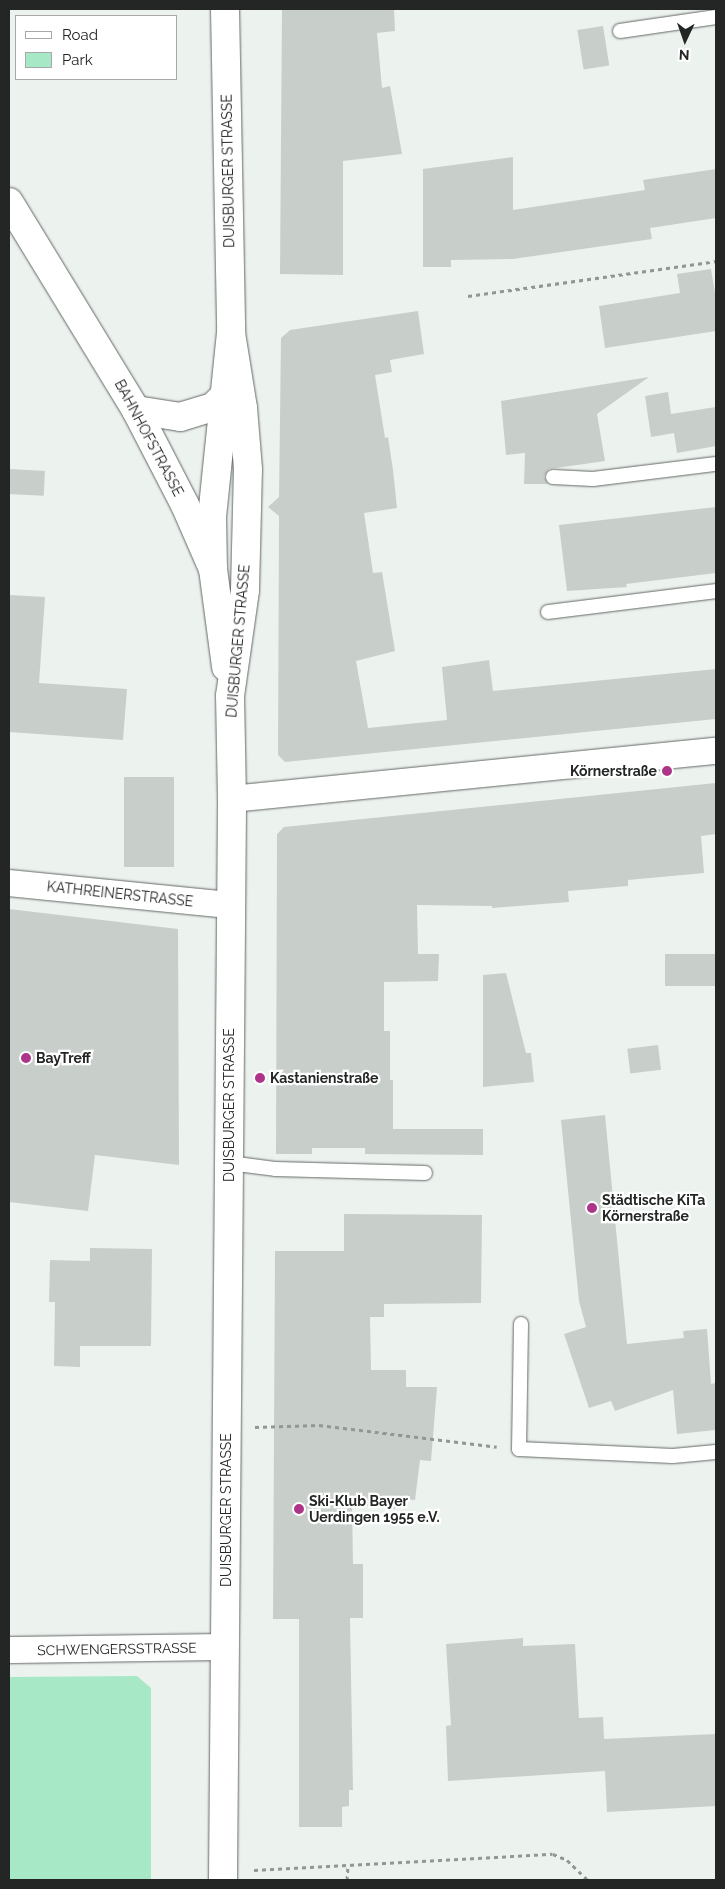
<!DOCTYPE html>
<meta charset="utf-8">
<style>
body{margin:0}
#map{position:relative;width:725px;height:1889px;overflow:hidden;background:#ecf2ee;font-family:Raleway,sans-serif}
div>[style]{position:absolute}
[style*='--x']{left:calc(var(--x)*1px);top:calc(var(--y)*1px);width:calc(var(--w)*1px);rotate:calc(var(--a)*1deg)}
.green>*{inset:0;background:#a7e8c7}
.building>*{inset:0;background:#c8cfcb;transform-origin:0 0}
.path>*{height:3px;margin-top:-1.5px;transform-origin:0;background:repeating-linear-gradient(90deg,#939794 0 4px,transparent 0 8px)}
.roads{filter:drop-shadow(0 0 1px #636865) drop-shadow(0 0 1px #636865)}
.service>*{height:14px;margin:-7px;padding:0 7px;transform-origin:7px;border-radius:7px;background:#fff}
.minor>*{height:26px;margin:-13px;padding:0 13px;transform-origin:13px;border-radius:13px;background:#fff}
.tertiary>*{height:28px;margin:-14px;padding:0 14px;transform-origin:14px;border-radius:14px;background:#fff}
.secondary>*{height:28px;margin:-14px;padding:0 14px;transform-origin:14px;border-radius:14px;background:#fff}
.dots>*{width:14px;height:14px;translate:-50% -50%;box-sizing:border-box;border:2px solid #fff;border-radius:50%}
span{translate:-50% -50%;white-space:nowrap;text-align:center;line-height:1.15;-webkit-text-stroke:4.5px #fff;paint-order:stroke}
.street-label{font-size:14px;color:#232624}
.poi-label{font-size:14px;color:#232624;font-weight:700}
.right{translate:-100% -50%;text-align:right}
.left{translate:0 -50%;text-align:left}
.frame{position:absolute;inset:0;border:10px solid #232624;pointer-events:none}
.legend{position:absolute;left:15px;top:15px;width:162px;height:65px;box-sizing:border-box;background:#fff;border:1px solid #a7a8a7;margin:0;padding:6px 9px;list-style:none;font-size:15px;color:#232624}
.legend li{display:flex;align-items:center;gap:10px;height:25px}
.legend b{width:25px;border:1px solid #a7a8a7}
.north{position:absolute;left:660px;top:15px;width:50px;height:50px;-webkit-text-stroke:4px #fff;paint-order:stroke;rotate:183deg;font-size:14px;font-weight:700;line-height:20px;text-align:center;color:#232624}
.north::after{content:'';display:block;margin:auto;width:18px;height:22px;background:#232624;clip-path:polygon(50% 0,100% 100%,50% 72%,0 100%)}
</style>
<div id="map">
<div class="green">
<i style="clip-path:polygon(137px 1676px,151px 1688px,151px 1880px,9px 1880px,9px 1677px)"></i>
</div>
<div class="building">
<i style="clip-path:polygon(282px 9px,394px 9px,395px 31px,377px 33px,382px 88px,390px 86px,402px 154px,343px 161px,343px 275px,280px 274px)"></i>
<i style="left:603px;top:26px;width:40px;height:26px;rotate:81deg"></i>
<i style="clip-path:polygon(513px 157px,513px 210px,645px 190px,643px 180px,716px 169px,716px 218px,650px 228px,652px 239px,513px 259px,451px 260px,451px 267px,423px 267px,423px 169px)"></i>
<i style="clip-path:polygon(711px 269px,716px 299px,716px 331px,605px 348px,599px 306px,680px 293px,677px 274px)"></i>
<i style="clip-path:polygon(418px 311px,424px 354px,390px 360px,392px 372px,375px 375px,385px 438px,388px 437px,393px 470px,397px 508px,364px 513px,373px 573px,382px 572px,395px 651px,356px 661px,368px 728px,447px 720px,442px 667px,489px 660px,493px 691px,716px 669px,716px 719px,285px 762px,278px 755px,279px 516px,268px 507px,279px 497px,281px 338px,290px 330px)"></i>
<i style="clip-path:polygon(649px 377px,597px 414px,605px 461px,549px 469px,544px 476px,548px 484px,524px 484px,525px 453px,506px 455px,501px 401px)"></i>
<i style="clip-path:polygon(668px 392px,671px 414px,716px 407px,716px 446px,677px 453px,674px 433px,651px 437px,645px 396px)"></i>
<i style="left:9px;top:469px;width:36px;height:25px;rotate:3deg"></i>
<i style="clip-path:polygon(716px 507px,716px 573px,626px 584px,627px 587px,567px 591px,559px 525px)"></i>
<i style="clip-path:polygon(9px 595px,45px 597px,39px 683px,127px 689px,123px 740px,9px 732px)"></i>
<i style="left:124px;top:777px;width:50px;height:90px"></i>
<i style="clip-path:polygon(716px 783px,716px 834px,701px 836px,704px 873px,628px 880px,628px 886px,568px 891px,569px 902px,492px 908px,492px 906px,417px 905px,418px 954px,439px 954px,438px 981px,384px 982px,384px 1031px,390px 1031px,390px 1080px,393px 1080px,393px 1129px,483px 1129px,483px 1155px,365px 1154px,365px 1148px,312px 1148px,312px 1154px,276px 1154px,277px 834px,284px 827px)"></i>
<i style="clip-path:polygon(9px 909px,178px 929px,179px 1165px,95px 1155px,88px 1211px,9px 1202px)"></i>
<i style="left:716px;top:954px;width:32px;height:51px;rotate:90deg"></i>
<i style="clip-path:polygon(506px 973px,526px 1053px,531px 1053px,534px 1082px,483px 1087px,483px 975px)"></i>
<i style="left:658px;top:1045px;width:25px;height:31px;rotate:83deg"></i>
<i style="clip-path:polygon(605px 1115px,627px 1344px,684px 1338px,683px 1331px,707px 1329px,711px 1384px,716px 1383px,716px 1430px,677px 1434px,673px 1390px,615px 1411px,611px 1401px,589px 1408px,564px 1334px,586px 1327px,579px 1301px,561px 1120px)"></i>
<i style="clip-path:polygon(344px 1214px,482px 1215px,481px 1303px,384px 1304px,384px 1317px,370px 1317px,371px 1370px,406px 1370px,406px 1387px,437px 1387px,431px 1461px,420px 1460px,415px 1500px,397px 1498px,395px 1509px,352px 1504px,353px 1564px,363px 1564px,363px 1618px,350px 1618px,353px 1790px,349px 1790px,349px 1806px,342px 1807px,342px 1827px,299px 1827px,299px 1619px,273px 1619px,275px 1251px,344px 1251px)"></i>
<i style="clip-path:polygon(90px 1248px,152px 1249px,151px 1346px,80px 1346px,80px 1367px,54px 1366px,55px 1302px,49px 1302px,50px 1260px,90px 1261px)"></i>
<i style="clip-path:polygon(523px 1638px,523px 1646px,575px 1644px,579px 1718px,603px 1717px,604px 1739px,716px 1734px,716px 1806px,607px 1812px,605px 1771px,448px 1781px,446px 1726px,451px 1725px,446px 1644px)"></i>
</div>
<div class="path">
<i style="--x:468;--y:296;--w:250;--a:-8"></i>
<i style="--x:255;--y:1427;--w:64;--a:-1.8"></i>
<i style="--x:319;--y:1425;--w:179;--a:7"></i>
<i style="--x:254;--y:1870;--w:299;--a:-3.1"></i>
<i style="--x:553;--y:1854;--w:15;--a:23"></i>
<i style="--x:567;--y:1860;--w:29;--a:44"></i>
<i style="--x:347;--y:1880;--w:13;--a:-86"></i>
</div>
<div class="roads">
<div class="service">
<i style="--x:620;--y:31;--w:97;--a:-8.3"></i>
<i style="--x:553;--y:477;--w:40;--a:2.9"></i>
<i style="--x:593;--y:479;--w:124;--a:-7"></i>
<i style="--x:548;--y:612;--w:169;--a:-7.1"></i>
<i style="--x:229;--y:1163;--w:46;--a:7.4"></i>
<i style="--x:275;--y:1169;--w:150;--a:1.5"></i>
<i style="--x:521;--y:1324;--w:125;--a:90.9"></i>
<i style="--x:519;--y:1449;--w:154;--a:2.6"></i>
<i style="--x:673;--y:1456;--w:43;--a:-5.3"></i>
</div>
<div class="minor">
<i style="--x:232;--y:799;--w:486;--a:-5.7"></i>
<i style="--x:9;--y:883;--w:223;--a:5.7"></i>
<i style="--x:9;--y:1650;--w:216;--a:-0.8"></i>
</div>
<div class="tertiary">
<i style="--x:9;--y:202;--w:244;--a:58.6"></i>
<i style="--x:136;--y:410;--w:107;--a:62.7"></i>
<i style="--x:185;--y:505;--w:70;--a:66.4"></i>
<i style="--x:136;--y:410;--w:45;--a:9"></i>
<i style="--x:180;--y:417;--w:34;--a:-17"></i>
<i style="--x:213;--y:407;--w:20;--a:-45"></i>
</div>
<div class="secondary">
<i style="--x:225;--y:9;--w:324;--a:88.9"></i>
<i style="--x:231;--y:333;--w:185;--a:95.9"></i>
<i style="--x:212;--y:517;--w:52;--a:88.9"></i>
<i style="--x:213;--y:569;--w:99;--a:82.4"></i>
<i style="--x:223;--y:1880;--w:1081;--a:-89.52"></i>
<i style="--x:232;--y:799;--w:103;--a:-91.1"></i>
<i style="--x:230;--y:696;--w:107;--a:-81.9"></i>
<i style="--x:245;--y:590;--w:121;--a:-88.6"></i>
<i style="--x:248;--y:469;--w:61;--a:-94.7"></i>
<i style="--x:243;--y:408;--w:76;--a:-99.1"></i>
</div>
</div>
<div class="dots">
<i style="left:667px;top:771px;background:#ad3489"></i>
<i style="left:26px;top:1058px;background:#ad3489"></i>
<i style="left:260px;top:1078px;background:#ad3489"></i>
<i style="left:592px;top:1208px;background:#ad3489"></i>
<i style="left:299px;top:1509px;background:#ad3489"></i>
</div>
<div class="street-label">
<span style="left:228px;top:171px;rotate:-91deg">DUISBURGER STRASSE</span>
<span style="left:149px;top:438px;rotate:62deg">BAHNHOFSTRASSE</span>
<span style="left:238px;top:641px;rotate:-85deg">DUISBURGER STRASSE</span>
<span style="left:120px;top:894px;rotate:6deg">KATHREINERSTRASSE</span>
<span style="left:229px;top:1105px;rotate:-90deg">DUISBURGER STRASSE</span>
<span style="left:226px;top:1510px;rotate:-90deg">DUISBURGER STRASSE</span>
<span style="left:117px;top:1649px;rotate:-1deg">SCHWENGERSSTRASSE</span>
</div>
<div class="poi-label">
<span class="right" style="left:657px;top:771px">Körnerstraße</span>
<span class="left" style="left:36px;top:1058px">BayTreff</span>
<span class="left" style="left:270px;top:1078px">Kastanienstraße</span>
<span class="left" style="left:602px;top:1208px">Städtische KiTa<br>Körnerstraße</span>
<span class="left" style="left:309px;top:1509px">Ski-Klub Bayer<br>Uerdingen 1955 e.V.</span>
</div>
<div class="frame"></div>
<ul class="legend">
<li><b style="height:6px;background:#fff"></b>Road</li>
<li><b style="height:14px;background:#a7e8c7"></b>Park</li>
</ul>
<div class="north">N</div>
</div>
